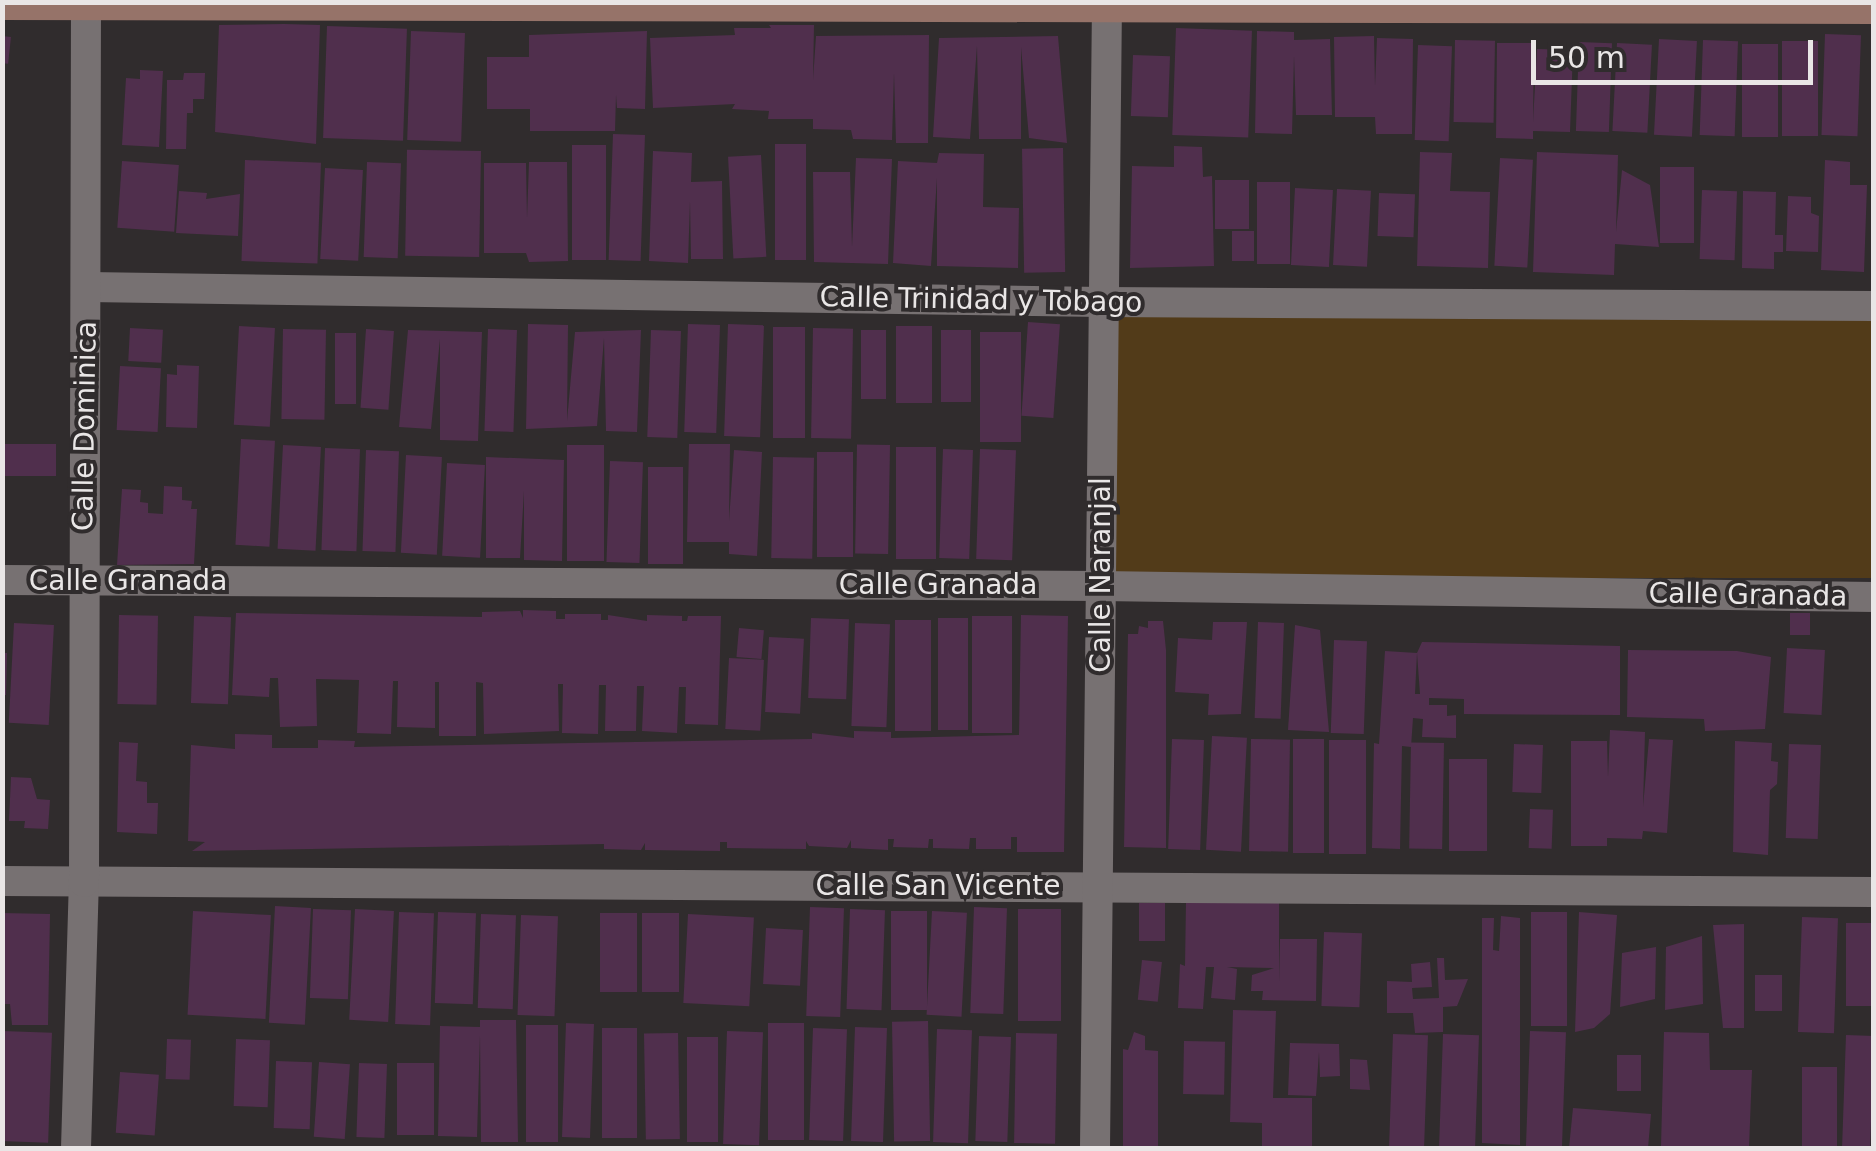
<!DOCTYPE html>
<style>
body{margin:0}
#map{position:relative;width:1876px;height:1151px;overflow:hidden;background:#302c2d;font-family:"DejaVu Sans",sans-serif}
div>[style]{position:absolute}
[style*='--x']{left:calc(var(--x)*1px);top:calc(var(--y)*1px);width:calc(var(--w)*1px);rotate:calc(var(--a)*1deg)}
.green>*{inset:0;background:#523b19;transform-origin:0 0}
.building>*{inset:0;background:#502f4d;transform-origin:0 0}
.street>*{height:30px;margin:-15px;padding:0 15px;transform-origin:15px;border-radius:15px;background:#777172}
.secondary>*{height:30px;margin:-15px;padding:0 15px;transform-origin:15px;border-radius:15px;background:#967369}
span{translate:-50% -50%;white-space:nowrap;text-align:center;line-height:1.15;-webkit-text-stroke:8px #302c2d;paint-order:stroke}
.street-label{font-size:28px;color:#e9e6e6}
.frame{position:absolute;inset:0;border:5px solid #e9e6e6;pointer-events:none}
.scale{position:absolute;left:1531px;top:40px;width:282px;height:45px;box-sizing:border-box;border:5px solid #e9e6e6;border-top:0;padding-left:12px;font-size:30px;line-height:35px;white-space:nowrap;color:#e9e6e6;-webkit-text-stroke:8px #302c2d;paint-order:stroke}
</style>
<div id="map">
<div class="green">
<i style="left:1115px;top:315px;width:758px;height:263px"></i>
</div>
<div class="building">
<i style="clip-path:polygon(284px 24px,320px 25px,316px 144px,215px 132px,219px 25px)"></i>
<i style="clip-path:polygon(769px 25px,814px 25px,813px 80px,816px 36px,929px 35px,928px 143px,896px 143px,894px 73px,892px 140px,853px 139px,851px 130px,813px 129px,813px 119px,768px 119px,769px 111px,732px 109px,735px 104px,653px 108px,650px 38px,735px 35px,734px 28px,771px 28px)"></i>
<i style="left:327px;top:26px;width:80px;height:112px;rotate:2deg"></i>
<i style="left:1176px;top:28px;width:76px;height:107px;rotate:2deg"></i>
<i style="left:411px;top:31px;width:54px;height:109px;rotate:2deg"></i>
<i style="clip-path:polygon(647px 31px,645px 109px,617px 108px,616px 95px,615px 131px,530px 131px,530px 109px,487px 109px,487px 57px,529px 57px,529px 35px)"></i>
<i style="clip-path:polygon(1257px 31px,1294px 32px,1294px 40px,1330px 39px,1332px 115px,1296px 115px,1294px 56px,1292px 134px,1255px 133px)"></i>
<i style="left:1825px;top:34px;width:36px;height:101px;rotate:2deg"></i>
<i style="left:2px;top:36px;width:9px;height:27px;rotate:6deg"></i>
<i style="clip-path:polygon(1058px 36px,1067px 143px,1029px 138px,1021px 47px,1021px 139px,979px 139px,977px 46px,970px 139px,933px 137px,939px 38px)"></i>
<i style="clip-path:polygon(1374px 36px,1375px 86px,1377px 38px,1413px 39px,1412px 134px,1376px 134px,1375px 117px,1335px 117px,1334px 37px)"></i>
<i style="left:1659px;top:39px;width:38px;height:96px;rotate:3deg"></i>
<i style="left:1455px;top:40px;width:40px;height:82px;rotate:1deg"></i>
<i style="left:1703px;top:40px;width:35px;height:95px;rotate:2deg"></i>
<i style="left:1782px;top:41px;width:36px;height:95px"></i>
<i style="left:1579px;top:42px;width:33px;height:89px;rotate:2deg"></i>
<i style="clip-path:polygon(1497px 43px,1534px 43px,1533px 122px,1537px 49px,1573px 50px,1570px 132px,1533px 131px,1533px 139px,1496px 138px)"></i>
<i style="left:1617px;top:43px;width:35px;height:88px;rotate:3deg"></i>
<i style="left:1742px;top:44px;width:36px;height:93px"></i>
<i style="left:1418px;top:45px;width:34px;height:95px;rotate:2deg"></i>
<i style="left:1133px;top:55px;width:37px;height:61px;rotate:2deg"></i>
<i style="clip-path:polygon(140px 70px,163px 71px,159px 147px,122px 145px,126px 78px,140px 79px)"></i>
<i style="clip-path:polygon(184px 73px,205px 73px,204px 99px,193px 99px,193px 113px,187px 113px,186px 149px,166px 149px,167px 80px,183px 80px)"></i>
<i style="left:613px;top:134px;width:32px;height:126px;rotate:2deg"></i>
<i style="left:775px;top:144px;width:31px;height:116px"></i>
<i style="left:572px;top:145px;width:34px;height:115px"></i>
<i style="clip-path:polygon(1174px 146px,1202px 147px,1203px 177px,1212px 176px,1214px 266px,1130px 268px,1132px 166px,1174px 167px)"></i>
<i style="left:1063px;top:148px;width:124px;height:41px;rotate:89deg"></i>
<i style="left:481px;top:151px;width:106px;height:74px;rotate:91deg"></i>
<i style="clip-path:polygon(653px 151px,692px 153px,691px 182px,722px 181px,723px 259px,691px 259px,690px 201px,688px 263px,649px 261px)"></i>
<i style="clip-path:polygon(1420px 152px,1452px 153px,1450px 191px,1490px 192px,1488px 268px,1417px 266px)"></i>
<i style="clip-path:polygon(1537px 152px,1618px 155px,1616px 232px,1622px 170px,1650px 185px,1659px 247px,1615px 244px,1614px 275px,1533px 272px)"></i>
<i style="clip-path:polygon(939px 153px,984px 154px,983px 207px,1019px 208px,1018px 268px,937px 266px,937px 178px,931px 266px,893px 263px,898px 161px,937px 163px)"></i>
<i style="left:761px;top:155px;width:102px;height:33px;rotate:87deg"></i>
<i style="clip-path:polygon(856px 158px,892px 159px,888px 264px,814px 262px,813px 172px,850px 172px,852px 247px)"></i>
<i style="left:1500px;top:158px;width:33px;height:108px;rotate:3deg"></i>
<i style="left:245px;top:160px;width:76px;height:101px;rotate:2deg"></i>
<i style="clip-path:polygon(1825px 160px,1850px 162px,1850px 185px,1867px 185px,1864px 272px,1821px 270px)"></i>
<i style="left:122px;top:161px;width:57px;height:67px;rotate:4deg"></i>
<i style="left:367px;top:162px;width:34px;height:95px;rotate:2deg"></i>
<i style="clip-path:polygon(529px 162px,567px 162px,568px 261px,529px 262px,526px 253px,484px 253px,484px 163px,526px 163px,527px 218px)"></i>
<i style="left:1660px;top:167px;width:34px;height:76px"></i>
<i style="left:325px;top:168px;width:38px;height:91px;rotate:3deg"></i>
<i style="left:1215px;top:180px;width:34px;height:49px"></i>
<i style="left:1257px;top:182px;width:33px;height:82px"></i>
<i style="left:1295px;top:188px;width:38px;height:77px;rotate:3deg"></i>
<i style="left:1337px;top:189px;width:34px;height:76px;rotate:3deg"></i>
<i style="left:1702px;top:190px;width:35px;height:69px;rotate:2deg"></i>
<i style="clip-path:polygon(179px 191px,207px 193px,206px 199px,240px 194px,238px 236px,176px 233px)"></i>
<i style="clip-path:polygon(1743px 191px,1776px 192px,1775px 235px,1783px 235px,1783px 252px,1774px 252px,1774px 269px,1742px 268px)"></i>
<i style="left:1379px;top:193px;width:36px;height:43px;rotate:2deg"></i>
<i style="clip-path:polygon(1788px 196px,1811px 197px,1811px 213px,1819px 216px,1818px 252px,1786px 251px)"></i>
<i style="left:1232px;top:231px;width:22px;height:30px"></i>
<i style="left:1028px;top:322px;width:32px;height:94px;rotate:4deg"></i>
<i style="clip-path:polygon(528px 324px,568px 325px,567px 421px,575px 332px,641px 330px,637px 432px,606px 431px,604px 338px,597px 426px,526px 429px)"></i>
<i style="left:688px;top:324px;width:32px;height:108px;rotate:2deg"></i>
<i style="left:728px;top:324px;width:36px;height:112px;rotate:2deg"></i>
<i style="left:239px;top:326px;width:36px;height:99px;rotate:3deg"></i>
<i style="left:896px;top:326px;width:36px;height:77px"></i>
<i style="left:773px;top:327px;width:32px;height:111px"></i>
<i style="left:130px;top:328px;width:33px;height:33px;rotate:3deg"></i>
<i style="left:813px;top:328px;width:40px;height:110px;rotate:1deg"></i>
<i style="left:283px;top:329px;width:43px;height:90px;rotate:1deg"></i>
<i style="left:366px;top:329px;width:28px;height:79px;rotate:4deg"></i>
<i style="left:488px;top:329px;width:29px;height:102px;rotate:2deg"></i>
<i style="clip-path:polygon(408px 330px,482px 332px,478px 441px,440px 440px,440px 339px,431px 429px,399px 427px)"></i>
<i style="left:651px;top:330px;width:30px;height:107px;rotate:2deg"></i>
<i style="left:861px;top:330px;width:25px;height:69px"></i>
<i style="left:941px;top:330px;width:30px;height:72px"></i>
<i style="left:980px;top:332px;width:41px;height:110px"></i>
<i style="left:335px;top:333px;width:21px;height:71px"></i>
<i style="clip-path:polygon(177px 365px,199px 366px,197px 428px,166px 427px,167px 374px,177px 375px)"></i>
<i style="left:120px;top:366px;width:41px;height:64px;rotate:3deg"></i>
<i style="left:241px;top:439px;width:34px;height:106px;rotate:3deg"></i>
<i style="left:2px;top:444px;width:54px;height:32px"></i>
<i style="clip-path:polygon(689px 444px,730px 444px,729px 521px,734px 450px,762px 452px,757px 556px,729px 554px,729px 542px,687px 542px)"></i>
<i style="left:283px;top:445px;width:38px;height:104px;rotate:3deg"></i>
<i style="left:567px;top:445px;width:37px;height:116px"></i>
<i style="left:890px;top:445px;width:109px;height:33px;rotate:91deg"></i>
<i style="left:896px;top:447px;width:40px;height:112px"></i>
<i style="left:325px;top:448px;width:35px;height:102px;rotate:2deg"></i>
<i style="left:943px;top:449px;width:30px;height:109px;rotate:2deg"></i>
<i style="left:980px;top:449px;width:36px;height:110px;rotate:2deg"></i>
<i style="left:366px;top:450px;width:33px;height:101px;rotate:2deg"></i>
<i style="left:817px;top:452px;width:36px;height:105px"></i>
<i style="left:406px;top:455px;width:36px;height:98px;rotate:3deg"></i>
<i style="clip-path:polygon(486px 457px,564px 460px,562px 561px,524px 560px,524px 491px,520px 558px,486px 558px)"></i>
<i style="left:773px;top:457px;width:41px;height:101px;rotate:1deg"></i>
<i style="left:610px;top:461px;width:33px;height:101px;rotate:2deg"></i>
<i style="left:447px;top:463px;width:38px;height:93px;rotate:3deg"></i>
<i style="left:648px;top:467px;width:35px;height:97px"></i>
<i style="clip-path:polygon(164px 486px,182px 487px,182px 500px,192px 501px,191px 509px,197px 509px,194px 564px,117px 565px,122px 489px,141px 490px,140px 502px,148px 503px,148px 513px,163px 514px)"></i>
<i style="clip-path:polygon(523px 610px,556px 611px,556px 619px,565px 619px,565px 614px,601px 614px,601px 620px,608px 620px,608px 615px,647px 621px,647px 615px,682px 616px,682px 621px,687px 621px,688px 616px,721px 616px,718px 725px,685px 724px,686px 687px,679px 687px,677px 733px,642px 731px,644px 686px,637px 686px,636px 731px,605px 731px,606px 685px,599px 685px,598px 734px,562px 733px,563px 684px,558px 684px,559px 731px,484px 734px,483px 683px,476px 682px,476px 736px,439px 736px,439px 682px,435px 682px,435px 728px,397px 727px,398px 681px,393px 681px,391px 734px,357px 733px,359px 680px,316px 679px,317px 726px,280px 727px,278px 678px,270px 678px,269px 697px,232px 695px,236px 613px,482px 617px,482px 612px,520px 611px,523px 618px)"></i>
<i style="left:1790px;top:613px;width:20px;height:22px"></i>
<i style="left:119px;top:615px;width:39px;height:89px;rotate:1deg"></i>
<i style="clip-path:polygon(1021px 615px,1068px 616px,1064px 852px,1017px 852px,1017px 837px,1011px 837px,1011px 849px,976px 849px,976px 838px,970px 838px,969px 849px,933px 848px,933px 839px,929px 839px,928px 848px,893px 847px,894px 839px,888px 839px,888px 850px,851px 848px,851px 840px,847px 848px,809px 846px,806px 841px,806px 849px,727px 848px,727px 842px,720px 842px,720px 851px,645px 850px,645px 843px,641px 850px,604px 849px,604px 844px,192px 851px,205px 842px,188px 841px,191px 745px,235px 749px,235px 734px,272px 735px,272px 748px,318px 748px,318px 740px,355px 741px,354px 747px,812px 739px,812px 733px,854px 738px,854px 731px,891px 732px,891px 738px,1019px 735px)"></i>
<i style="left:194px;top:616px;width:37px;height:87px;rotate:2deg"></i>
<i style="left:972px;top:616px;width:40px;height:117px"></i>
<i style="left:811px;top:618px;width:38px;height:80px;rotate:2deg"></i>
<i style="left:938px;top:618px;width:30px;height:112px"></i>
<i style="left:895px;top:620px;width:36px;height:111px"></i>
<i style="clip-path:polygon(1148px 621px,1163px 621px,1166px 650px,1166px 848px,1124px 847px,1128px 634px,1138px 634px,1139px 626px,1148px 628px)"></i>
<i style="clip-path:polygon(1213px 622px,1247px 622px,1241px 714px,1208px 715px,1209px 694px,1175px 692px,1178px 638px,1212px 640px)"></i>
<i style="left:1258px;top:622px;width:26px;height:96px;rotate:2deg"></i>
<i style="left:14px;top:623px;width:40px;height:100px;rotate:3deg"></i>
<i style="left:855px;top:623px;width:35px;height:103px;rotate:2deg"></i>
<i style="clip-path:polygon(1295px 625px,1320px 630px,1329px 732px,1288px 730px)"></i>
<i style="left:739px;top:628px;width:25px;height:29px;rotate:5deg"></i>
<i style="left:769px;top:637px;width:35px;height:75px;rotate:3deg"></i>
<i style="left:1334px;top:640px;width:33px;height:93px;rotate:2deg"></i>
<i style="clip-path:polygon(1422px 642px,1620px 646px,1620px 715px,1464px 714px,1464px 699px,1429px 698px,1429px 705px,1447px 705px,1447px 716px,1456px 715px,1456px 738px,1422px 737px,1423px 719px,1413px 718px,1411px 747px,1402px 746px,1400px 849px,1372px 848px,1374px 743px,1379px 744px,1385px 651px,1417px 653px,1415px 694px,1420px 694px,1417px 653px)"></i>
<i style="left:1787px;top:648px;width:38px;height:65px;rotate:3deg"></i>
<i style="clip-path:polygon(1628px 650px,1737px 651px,1771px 657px,1765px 729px,1705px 731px,1704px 719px,1627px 717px)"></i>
<i style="clip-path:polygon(3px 653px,7px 653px,6px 695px,3px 695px)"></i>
<i style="left:729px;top:658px;width:35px;height:71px;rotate:3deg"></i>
<i style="clip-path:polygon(1610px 730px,1645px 732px,1643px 807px,1649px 739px,1673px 740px,1667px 833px,1643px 831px,1642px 839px,1607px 838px,1607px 846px,1571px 846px,1571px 741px,1607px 741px,1608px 777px)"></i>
<i style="left:1212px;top:736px;width:35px;height:114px;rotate:3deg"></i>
<i style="left:1172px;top:739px;width:32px;height:110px;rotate:2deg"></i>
<i style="left:1251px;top:739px;width:39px;height:112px;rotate:1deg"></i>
<i style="left:1293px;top:739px;width:31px;height:114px"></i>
<i style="left:1329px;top:740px;width:37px;height:114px"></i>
<i style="clip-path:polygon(1735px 741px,1772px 743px,1771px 761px,1778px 762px,1777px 784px,1770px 790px,1768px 855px,1733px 852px)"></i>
<i style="clip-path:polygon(119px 742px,138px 743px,136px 781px,147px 782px,147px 803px,158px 803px,157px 834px,117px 832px)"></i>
<i style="left:1444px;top:743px;width:106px;height:33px;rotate:91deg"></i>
<i style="left:1514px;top:744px;width:29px;height:48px;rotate:2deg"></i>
<i style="left:1789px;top:744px;width:32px;height:94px;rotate:2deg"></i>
<i style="left:1449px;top:759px;width:38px;height:92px"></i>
<i style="clip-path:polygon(11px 777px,31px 778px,37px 799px,50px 800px,48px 829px,24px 828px,25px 821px,9px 821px)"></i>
<i style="left:1530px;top:809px;width:23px;height:39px;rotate:2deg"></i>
<i style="clip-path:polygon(1186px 901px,1279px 903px,1279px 982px,1280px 939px,1317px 939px,1316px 1001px,1262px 1000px,1263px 991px,1251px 991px,1252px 975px,1274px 968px,1227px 967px,1237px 969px,1235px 1000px,1211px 998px,1214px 967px,1206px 967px,1203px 1009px,1178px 1008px,1180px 964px,1185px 966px)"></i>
<i style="left:1139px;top:903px;width:26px;height:38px"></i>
<i style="left:275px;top:906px;width:36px;height:117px;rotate:3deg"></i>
<i style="left:810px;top:907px;width:34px;height:109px;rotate:2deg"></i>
<i style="left:974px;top:907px;width:33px;height:106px;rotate:2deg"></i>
<i style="left:313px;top:909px;width:38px;height:89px;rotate:2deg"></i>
<i style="left:355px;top:909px;width:39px;height:111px;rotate:3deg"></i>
<i style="left:850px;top:909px;width:35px;height:100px;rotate:2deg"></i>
<i style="left:1018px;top:909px;width:43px;height:112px"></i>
<i style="left:193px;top:911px;width:78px;height:104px;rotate:3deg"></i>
<i style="left:891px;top:911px;width:36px;height:99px"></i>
<i style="left:932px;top:911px;width:35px;height:104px;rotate:3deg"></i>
<i style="left:399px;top:912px;width:35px;height:112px;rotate:2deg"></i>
<i style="left:438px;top:912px;width:38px;height:91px;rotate:2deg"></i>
<i style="left:1531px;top:912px;width:36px;height:114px"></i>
<i style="clip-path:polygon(1579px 912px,1617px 915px,1610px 1014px,1594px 1028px,1575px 1032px)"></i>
<i style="clip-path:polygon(2px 913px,50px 914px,48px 1025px,12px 1025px,10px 1004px,2px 1004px)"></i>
<i style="left:600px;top:913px;width:37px;height:79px"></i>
<i style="left:642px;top:913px;width:37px;height:79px"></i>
<i style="left:481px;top:914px;width:35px;height:94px;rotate:2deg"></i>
<i style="left:688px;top:914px;width:66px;height:89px;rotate:3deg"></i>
<i style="left:521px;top:915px;width:37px;height:100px;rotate:2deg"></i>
<i style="clip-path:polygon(1501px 916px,1520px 918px,1520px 1145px,1482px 1143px,1482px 918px,1494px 918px,1493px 950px,1499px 951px)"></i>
<i style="left:1802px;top:917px;width:36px;height:115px;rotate:2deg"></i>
<i style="left:1846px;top:923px;width:28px;height:83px"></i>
<i style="clip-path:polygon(1744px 924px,1744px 1028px,1723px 1028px,1713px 925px)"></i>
<i style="left:766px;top:928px;width:37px;height:56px;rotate:3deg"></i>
<i style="left:1324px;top:932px;width:38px;height:74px;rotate:2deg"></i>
<i style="clip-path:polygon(1702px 936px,1703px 1004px,1665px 1010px,1666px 947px)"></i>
<i style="clip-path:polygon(1656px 947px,1655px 999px,1620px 1007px,1622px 953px)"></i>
<i style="clip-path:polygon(1437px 958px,1444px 958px,1445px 980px,1468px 979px,1457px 1006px,1443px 1007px,1443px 1032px,1415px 1033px,1413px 1013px,1387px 1013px,1387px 981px,1412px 982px,1411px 964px,1430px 962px,1432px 987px,1412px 988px,1413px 999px,1439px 998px)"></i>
<i style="left:1142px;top:960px;width:20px;height:40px;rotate:6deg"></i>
<i style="left:1782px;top:975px;width:36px;height:27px;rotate:90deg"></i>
<i style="clip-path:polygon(1233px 1010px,1276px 1011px,1273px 1098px,1312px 1098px,1312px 1148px,1262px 1148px,1262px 1123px,1230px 1122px)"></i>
<i style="clip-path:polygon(480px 1020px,516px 1020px,518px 1142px,481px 1142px,480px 1035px,477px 1137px,438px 1136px,440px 1026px,480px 1027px)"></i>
<i style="left:928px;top:1021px;width:120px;height:36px;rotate:89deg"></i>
<i style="left:566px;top:1023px;width:28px;height:114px;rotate:2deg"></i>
<i style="left:768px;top:1023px;width:36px;height:117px"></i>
<i style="left:526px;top:1025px;width:32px;height:117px"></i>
<i style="left:855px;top:1027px;width:32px;height:114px;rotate:2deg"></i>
<i style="left:602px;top:1028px;width:35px;height:110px"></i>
<i style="left:813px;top:1028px;width:34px;height:112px;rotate:2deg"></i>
<i style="left:937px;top:1029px;width:35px;height:113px;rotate:2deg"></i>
<i style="left:2px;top:1031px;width:50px;height:110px;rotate:2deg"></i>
<i style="left:727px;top:1031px;width:36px;height:113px;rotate:2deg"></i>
<i style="left:1530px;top:1031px;width:36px;height:115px;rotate:2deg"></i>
<i style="clip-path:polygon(1134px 1032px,1145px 1036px,1145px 1050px,1158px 1051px,1158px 1148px,1123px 1148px,1123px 1049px,1128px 1050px)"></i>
<i style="clip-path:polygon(1664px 1032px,1709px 1033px,1710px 1070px,1752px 1070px,1749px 1148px,1661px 1146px)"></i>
<i style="left:678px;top:1033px;width:106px;height:34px;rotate:89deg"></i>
<i style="left:1016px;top:1033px;width:41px;height:110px;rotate:1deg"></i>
<i style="left:1393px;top:1034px;width:35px;height:114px;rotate:2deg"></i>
<i style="left:1443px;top:1034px;width:36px;height:114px;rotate:2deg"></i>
<i style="left:1846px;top:1035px;width:28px;height:113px;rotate:2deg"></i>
<i style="left:979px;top:1036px;width:32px;height:105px;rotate:2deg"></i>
<i style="left:687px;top:1037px;width:31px;height:105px"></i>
<i style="left:167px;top:1039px;width:24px;height:40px;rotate:2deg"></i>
<i style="left:236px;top:1039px;width:34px;height:67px;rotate:2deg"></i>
<i style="left:1184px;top:1041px;width:41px;height:53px;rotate:1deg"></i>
<i style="clip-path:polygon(1290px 1043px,1339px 1044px,1340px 1076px,1320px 1077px,1319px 1052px,1316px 1096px,1288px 1095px)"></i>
<i style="left:1617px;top:1055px;width:24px;height:36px"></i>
<i style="clip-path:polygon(1350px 1059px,1367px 1060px,1370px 1090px,1350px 1089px)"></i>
<i style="left:276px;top:1061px;width:36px;height:67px;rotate:2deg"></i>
<i style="left:319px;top:1062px;width:31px;height:75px;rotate:4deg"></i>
<i style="left:359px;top:1063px;width:28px;height:74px;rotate:2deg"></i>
<i style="left:397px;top:1063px;width:37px;height:72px"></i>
<i style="left:1802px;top:1067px;width:35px;height:81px"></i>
<i style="left:120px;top:1072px;width:39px;height:61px;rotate:4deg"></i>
<i style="clip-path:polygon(1573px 1108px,1651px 1114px,1648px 1148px,1569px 1148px)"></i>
</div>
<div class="street">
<i style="--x:88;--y:287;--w:1014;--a:0.85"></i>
<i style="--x:1102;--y:302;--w:772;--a:0.3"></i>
<i style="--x:2;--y:580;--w:1099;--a:0.31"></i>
<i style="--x:1101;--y:586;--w:773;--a:0.82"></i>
<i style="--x:2;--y:881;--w:1872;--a:0.34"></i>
<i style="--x:76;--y:1148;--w:266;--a:-88.3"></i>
<i style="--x:84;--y:882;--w:880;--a:-89.87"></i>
<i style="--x:1095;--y:1148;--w:1146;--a:-89.4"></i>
</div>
<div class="secondary">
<i style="--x:2;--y:5;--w:1872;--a:0.12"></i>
</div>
<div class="street-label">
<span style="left:981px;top:300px;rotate:1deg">Calle Trinidad y Tobago</span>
<span style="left:85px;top:426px;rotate:-89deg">Calle Dominica</span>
<span style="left:1101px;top:575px;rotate:-90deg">Calle Naranjal</span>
<span style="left:128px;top:581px">Calle Granada</span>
<span style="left:938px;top:585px">Calle Granada</span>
<span style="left:1748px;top:595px;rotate:1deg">Calle Granada</span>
<span style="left:938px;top:886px">Calle San Vicente</span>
</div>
<div class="frame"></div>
<div class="scale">50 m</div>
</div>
